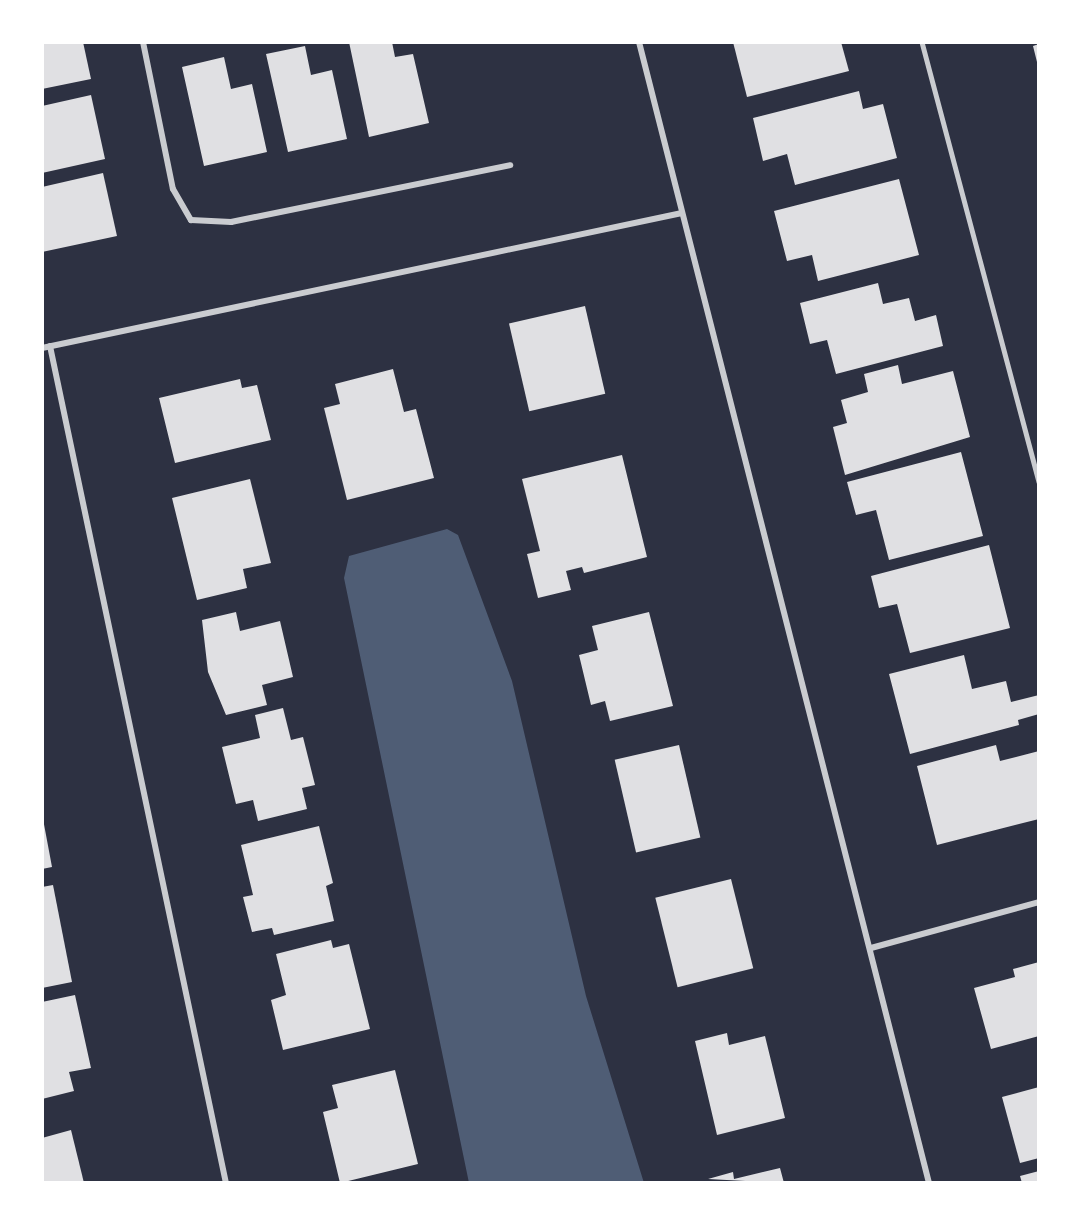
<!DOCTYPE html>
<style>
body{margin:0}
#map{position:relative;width:1081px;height:1225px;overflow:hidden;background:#2d3142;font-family:"DM Sans",sans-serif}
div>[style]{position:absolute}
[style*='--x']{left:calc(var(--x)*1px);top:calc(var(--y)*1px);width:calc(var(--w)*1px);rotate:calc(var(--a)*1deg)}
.water>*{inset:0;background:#4f5d75}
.building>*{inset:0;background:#e0e0e3;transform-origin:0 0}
.service>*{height:4.5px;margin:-2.25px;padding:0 2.25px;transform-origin:2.25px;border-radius:2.25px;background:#caccd0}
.minor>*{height:6px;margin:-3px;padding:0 3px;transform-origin:3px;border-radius:3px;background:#caccd0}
span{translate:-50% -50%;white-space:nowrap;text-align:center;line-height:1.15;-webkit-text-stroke:6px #fff;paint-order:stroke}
.frame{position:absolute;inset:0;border:44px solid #fff;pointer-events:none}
</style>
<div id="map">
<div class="water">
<i style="clip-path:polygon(447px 529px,458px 535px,512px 681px,586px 996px,644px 1183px,469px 1183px,344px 578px,349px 556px)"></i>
</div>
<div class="building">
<i style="clip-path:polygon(42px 42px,83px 42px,91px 79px,42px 89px)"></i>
<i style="clip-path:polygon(349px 42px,392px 42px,395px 57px,413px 54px,429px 123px,369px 137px)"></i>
<i style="clip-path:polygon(733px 42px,841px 42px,849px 71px,747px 97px)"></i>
<i style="clip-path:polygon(1039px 44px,1039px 66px,1038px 66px,1033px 46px)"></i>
<i style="clip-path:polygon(305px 46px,311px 75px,332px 70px,347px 139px,288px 152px,266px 54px)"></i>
<i style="clip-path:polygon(224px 57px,231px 89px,252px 84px,267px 152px,204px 166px,182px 67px)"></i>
<i style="clip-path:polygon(859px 91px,863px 109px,883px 104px,897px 158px,795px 185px,787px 154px,763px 161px,753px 118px)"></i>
<i style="clip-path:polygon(91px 95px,105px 159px,42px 173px,42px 106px)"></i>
<i style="clip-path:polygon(103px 173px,117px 236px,42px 252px,42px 187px)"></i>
<i style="clip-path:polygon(899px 179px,919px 255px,818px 281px,812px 255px,787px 261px,774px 211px)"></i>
<i style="clip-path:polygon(878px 283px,883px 304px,909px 298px,915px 321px,936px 315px,943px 346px,836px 374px,827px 340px,810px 344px,800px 303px)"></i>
<i style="left:585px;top:306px;width:90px;height:78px;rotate:77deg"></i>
<i style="clip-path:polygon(898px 365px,902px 384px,953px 371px,970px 437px,845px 475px,833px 427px,847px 423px,841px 400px,868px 392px,864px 374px)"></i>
<i style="clip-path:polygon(393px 369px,404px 412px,416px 409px,434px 478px,347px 500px,324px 408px,340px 404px,335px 384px)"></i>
<i style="clip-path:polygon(240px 379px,242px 388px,257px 385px,271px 440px,175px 463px,159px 398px)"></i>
<i style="clip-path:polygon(961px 452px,983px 536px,889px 560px,876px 510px,856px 515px,847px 482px)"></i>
<i style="clip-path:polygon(622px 455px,647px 557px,584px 573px,582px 567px,566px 571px,571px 590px,538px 598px,527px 554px,540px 551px,522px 479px)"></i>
<i style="clip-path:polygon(250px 479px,271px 563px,243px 569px,247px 588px,197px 600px,172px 498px)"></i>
<i style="clip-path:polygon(989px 545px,1010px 628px,910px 653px,897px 604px,879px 608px,871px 576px)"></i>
<i style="clip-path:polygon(236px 612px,240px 631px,280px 621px,293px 677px,262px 685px,267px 705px,226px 715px,208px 672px,202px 620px)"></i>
<i style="clip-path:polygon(649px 612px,673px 706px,610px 721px,605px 701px,591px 705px,579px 655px,598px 650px,592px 626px)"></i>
<i style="clip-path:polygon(964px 655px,972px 689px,1006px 681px,1011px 702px,1039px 695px,1039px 714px,1018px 720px,1019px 725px,910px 754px,889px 674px)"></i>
<i style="clip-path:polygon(283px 708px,291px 740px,303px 737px,315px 785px,302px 788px,307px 809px,258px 821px,253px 800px,236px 804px,222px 747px,260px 738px,255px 715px)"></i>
<i style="left:679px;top:745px;width:95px;height:66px;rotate:77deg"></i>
<i style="clip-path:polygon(996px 745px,1000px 761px,1039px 751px,1039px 819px,937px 845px,917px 766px)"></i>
<i style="clip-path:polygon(43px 819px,52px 867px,42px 869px,42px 820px)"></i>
<i style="clip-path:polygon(319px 826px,333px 883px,326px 886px,334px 921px,274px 935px,272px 928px,252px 932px,243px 897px,253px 895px,241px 845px)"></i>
<i style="left:731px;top:879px;width:92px;height:78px;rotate:76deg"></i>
<i style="clip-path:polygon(53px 885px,72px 982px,42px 988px,42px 887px)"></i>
<i style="clip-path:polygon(331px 940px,333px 948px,349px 944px,370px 1029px,283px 1050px,271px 1000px,286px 995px,276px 954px)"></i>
<i style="clip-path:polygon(1039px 962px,1039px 1036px,991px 1049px,974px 988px,1015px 977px,1013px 969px)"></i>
<i style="clip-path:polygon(75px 995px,91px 1068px,69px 1072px,74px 1091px,42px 1099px,42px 1002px)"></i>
<i style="clip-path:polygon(727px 1033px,729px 1045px,765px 1036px,785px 1118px,717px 1135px,695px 1041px)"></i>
<i style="clip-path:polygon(395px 1070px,418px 1164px,340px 1183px,323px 1112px,338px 1108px,332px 1085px)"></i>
<i style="clip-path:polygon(1039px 1087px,1039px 1158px,1020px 1163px,1002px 1097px)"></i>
<i style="clip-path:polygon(71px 1130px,84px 1183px,42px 1183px,42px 1138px)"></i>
<i style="clip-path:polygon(780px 1168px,784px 1183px,708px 1179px,733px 1172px,734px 1179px)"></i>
<i style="clip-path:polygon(1039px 1171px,1039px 1183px,1022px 1183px,1020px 1176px)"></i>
</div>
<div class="service">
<i style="--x:922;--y:42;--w:455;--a:75.1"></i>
</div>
<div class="minor">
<i style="--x:143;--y:42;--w:150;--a:78.5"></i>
<i style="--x:173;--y:189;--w:36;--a:60"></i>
<i style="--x:191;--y:220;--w:40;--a:2.9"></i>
<i style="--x:231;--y:222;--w:285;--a:-11.5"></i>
<i style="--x:639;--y:42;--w:1177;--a:75.74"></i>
<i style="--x:50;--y:346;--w:855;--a:78.13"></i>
<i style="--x:42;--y:348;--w:654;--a:-11.91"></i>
<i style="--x:871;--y:948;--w:174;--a:-15.3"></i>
</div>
<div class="frame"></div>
</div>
